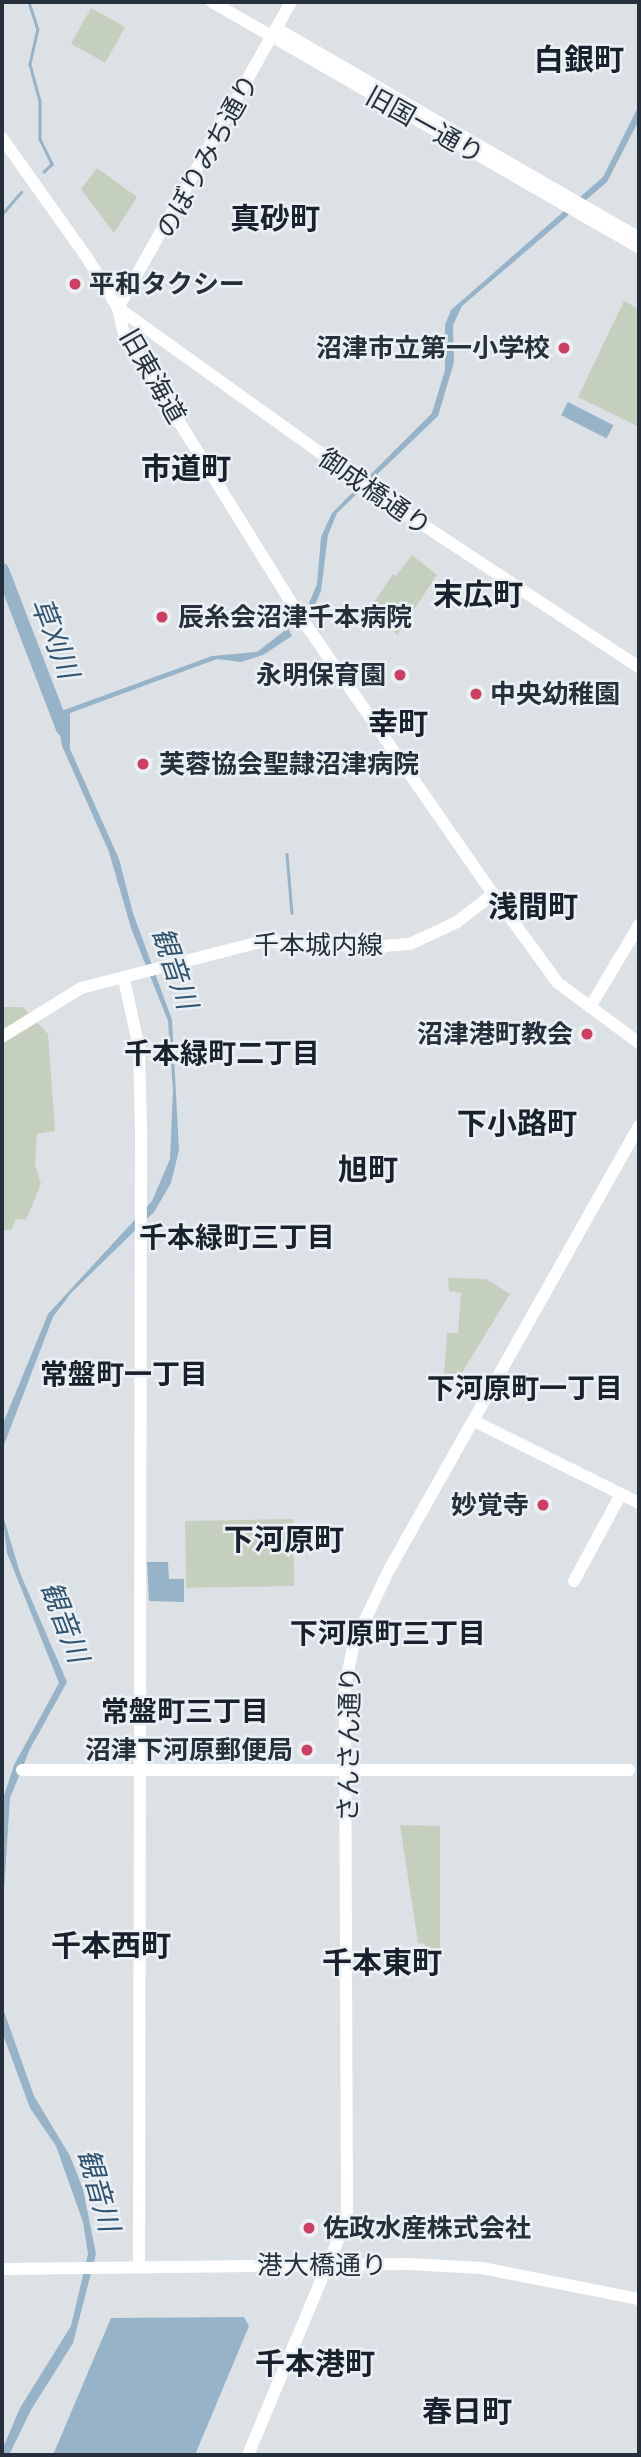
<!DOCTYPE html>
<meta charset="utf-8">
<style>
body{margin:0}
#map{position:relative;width:641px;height:2457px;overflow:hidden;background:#dce1e6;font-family:"PT Sans Narrow","Noto Sans JP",sans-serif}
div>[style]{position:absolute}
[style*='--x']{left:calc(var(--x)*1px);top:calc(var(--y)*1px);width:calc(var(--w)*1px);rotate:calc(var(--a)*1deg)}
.green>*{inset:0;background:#c4d0bd;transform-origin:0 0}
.water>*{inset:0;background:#96b3c7;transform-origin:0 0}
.stream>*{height:2.5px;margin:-1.25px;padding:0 1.25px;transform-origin:1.25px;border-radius:1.25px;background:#96b3c7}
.river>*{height:14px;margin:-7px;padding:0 7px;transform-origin:7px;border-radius:7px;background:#96b3c7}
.secondary>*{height:12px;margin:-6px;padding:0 6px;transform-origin:6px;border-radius:6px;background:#fff}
.dots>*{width:19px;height:19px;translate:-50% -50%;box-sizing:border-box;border:4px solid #ebf0f4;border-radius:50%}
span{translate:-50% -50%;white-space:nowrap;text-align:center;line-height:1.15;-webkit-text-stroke:5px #ebf0f4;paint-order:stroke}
.street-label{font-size:26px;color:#26303c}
.poi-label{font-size:26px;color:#26303c;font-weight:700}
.left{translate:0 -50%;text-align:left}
.right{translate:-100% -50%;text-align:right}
.water-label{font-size:28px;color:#305370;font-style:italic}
.neighbourhood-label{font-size:28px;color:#18212d;font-weight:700}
.quarter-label{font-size:30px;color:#18212d;font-weight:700}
.frame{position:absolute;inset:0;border:4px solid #26303c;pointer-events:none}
</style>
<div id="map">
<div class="green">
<i style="left:91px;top:8px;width:39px;height:41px;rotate:29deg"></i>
<i style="clip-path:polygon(97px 168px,137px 197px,114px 233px,81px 189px)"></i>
<i style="clip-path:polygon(624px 301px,639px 309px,639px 427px,578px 397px)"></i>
<i style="clip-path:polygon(412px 555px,437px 575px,397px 635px,370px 608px,393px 574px,396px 576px)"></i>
<i style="clip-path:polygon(2px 1007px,23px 1007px,48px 1034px,55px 1131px,37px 1134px,35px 1164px,41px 1184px,26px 1220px,16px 1219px,11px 1230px,2px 1230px)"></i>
<i style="clip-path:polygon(448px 1278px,486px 1279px,510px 1294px,457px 1381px,444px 1375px,447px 1333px,458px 1333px,461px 1293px,449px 1291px)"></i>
<i style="left:293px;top:1519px;width:67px;height:108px;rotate:89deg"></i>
<i style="clip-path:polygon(400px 1825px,440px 1826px,440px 1967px,432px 1967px,425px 1944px,418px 1943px)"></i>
</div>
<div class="water">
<i style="clip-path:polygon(639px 105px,639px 120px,607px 182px,462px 306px,453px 325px,454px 362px,438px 416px,337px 513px,328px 535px,321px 591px,312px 612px,307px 608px,317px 584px,321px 537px,332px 513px,432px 413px,445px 370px,445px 325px,451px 310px,603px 177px)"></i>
<i style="left:568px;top:402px;width:51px;height:15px;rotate:27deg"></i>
<i style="clip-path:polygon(288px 628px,292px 636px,263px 655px,241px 662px,217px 659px,70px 713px,70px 749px,119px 859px,133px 913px,172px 1020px,179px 1150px,171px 1183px,154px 1212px,71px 1293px,53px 1317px,2px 1450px,2px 1426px,48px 1314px,152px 1201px,170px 1159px,173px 1091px,168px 1021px,131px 928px,109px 852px,62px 746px,56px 713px,212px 656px,257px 652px)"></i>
<i style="clip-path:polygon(2px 1512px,20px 1573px,67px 1682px,30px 1749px,10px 1798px,2px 1920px,2px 1802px,14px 1765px,59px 1683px,7px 1553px)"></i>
<i style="clip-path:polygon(147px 1562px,168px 1562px,169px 1579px,184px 1579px,184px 1602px,149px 1601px)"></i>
<i style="clip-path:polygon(2px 2006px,34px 2096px,70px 2156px,83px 2189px,96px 2254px,73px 2343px,31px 2410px,9px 2455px,2px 2455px,2px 2450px,20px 2408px,71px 2326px,88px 2254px,83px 2222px,56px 2146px,30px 2108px,4px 2037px)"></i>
<i style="clip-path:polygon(244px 2317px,249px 2326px,195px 2455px,53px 2455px,111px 2318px)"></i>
</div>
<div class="stream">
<i style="--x:29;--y:2;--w:28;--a:72"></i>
<i style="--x:38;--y:29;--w:36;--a:103"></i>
<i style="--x:30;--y:64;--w:38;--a:75"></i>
<i style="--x:40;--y:101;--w:38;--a:90"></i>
<i style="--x:40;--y:139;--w:28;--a:64"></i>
<i style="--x:52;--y:164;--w:11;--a:135"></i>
<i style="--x:2;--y:214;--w:29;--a:-49"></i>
<i style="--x:287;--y:854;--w:59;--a:85.2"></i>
</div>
<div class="river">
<i style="--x:2;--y:570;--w:170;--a:69"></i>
</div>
<div class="secondary">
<i style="--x:212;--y:2;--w:493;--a:29.9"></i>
<i style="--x:291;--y:2;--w:352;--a:119.5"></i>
<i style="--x:118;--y:308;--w:342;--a:35.6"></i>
<i style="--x:396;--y:507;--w:291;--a:33.4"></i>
<i style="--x:279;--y:30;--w:416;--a:30"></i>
<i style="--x:2;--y:138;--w:145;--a:54.6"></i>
<i style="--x:86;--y:256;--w:61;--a:58.4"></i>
<i style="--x:118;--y:308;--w:26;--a:77"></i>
<i style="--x:124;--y:333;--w:328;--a:58.2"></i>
<i style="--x:297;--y:612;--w:343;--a:55.2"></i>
<i style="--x:493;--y:894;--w:110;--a:53.9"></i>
<i style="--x:558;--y:983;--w:101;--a:36.5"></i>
<i style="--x:124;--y:979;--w:71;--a:77.7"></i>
<i style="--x:139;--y:1048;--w:84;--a:88.6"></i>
<i style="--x:141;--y:1132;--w:1134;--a:90.1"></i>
<i style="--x:590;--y:1007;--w:96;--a:-59.1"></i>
<i style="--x:2;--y:1037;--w:93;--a:-31.8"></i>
<i style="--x:81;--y:988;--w:189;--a:-14.4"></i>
<i style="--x:264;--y:941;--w:108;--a:3.2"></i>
<i style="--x:372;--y:947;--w:38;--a:-5"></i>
<i style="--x:410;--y:944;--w:52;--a:-25.1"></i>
<i style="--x:457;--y:922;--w:46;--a:-37.9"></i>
<i style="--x:474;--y:1421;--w:184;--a:26.4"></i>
<i style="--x:574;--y:1581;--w:99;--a:-61.6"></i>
<i style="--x:22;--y:1770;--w:607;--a:0"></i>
<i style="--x:2;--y:2269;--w:407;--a:-0.7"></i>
<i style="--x:409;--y:2264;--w:73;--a:3.1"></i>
<i style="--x:482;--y:2268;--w:160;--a:11.2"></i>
<i style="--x:248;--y:2455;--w:257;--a:-67.3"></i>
<i style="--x:347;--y:2218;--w:532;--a:-90.22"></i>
<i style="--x:345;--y:1686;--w:44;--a:-78.2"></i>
<i style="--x:354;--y:1643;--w:83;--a:-64.4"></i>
<i style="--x:390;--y:1568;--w:507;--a:-60.61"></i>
</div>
<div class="dots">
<i style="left:75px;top:284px;background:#cd3e62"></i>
<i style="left:564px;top:348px;background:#cd3e62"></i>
<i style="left:162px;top:617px;background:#cd3e62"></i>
<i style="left:400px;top:675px;background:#cd3e62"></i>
<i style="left:476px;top:694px;background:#cd3e62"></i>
<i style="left:143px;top:764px;background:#cd3e62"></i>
<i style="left:587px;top:1034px;background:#cd3e62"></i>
<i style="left:543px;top:1505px;background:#cd3e62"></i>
<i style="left:307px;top:1750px;background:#cd3e62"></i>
<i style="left:309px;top:2228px;background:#cd3e62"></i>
</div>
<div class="street-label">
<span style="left:425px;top:125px;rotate:29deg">旧国一通り</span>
<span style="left:207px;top:156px;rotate:-61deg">のぼりみち通り</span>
<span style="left:153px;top:376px;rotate:60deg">旧東海道</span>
<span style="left:375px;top:492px;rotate:35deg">御成橋通り</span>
<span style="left:318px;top:945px">千本城内線</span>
<span style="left:349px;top:1744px;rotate:-89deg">さんさん通り</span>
<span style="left:322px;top:2265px">港大橋通り</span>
</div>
<div class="poi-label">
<span class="left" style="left:89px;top:284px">平和タクシー</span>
<span class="right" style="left:550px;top:348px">沼津市立第一小学校</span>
<span class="left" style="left:178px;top:617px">辰糸会沼津千本病院</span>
<span class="right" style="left:386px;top:675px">永明保育園</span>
<span class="left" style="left:490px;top:694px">中央幼稚園</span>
<span class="left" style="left:159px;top:764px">芙蓉協会聖隷沼津病院</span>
<span class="right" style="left:573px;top:1034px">沼津港町教会</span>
<span class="right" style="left:529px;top:1505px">妙覚寺</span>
<span class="right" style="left:293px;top:1750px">沼津下河原郵便局</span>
<span class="left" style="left:323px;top:2228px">佐政水産株式会社</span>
</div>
<div class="water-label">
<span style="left:55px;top:638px;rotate:69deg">草刈川</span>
<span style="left:175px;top:968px;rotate:71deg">観音川</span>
<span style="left:65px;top:1622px;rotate:69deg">観音川</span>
<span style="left:99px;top:2190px;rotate:74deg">観音川</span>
</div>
<div class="neighbourhood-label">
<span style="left:222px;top:1053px">千本緑町二丁目</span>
<span style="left:237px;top:1237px">千本緑町三丁目</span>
<span style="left:124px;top:1374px">常盤町一丁目</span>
<span style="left:525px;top:1388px">下河原町一丁目</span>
<span style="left:388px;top:1633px">下河原町三丁目</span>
<span style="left:185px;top:1711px">常盤町三丁目</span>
</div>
<div class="quarter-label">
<span style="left:579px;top:59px">白銀町</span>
<span style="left:275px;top:218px">真砂町</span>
<span style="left:186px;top:468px">市道町</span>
<span style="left:478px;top:594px">末広町</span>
<span style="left:398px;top:723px">幸町</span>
<span style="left:533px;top:906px">浅間町</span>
<span style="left:517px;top:1123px">下小路町</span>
<span style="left:368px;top:1169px">旭町</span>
<span style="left:284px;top:1539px">下河原町</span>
<span style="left:111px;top:1945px">千本西町</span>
<span style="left:382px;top:1962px">千本東町</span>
<span style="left:315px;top:2363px">千本港町</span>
<span style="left:467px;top:2411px">春日町</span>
</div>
<div class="frame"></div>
</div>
